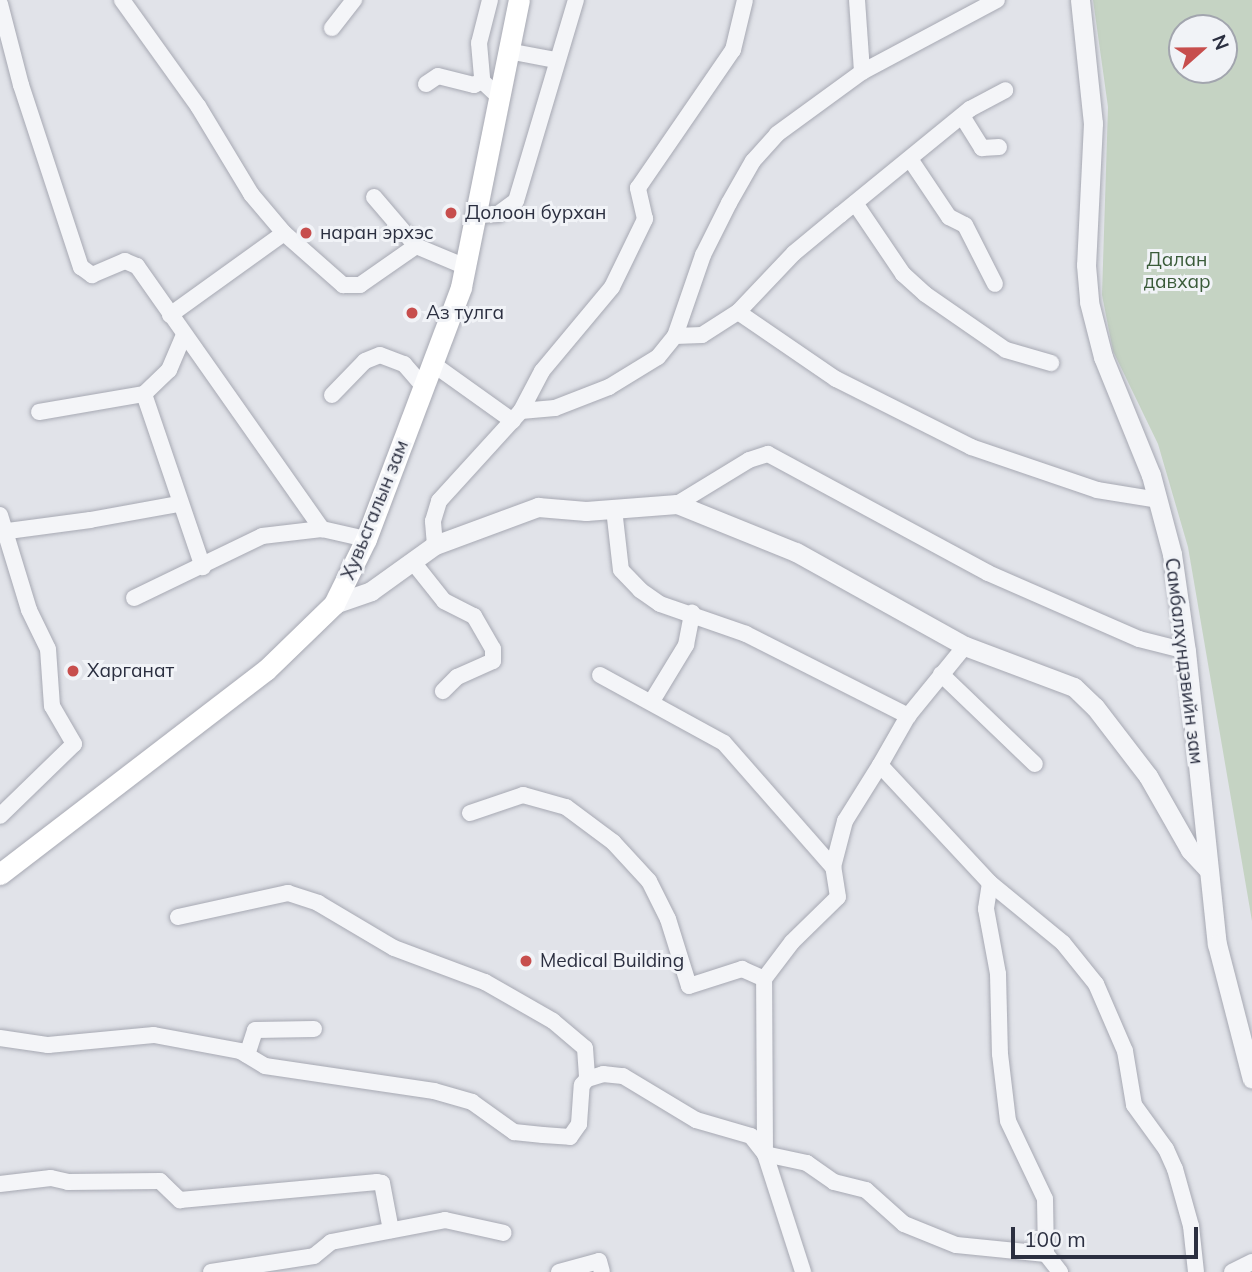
<!DOCTYPE html>
<meta charset="utf-8">
<style>
body{margin:0}
#map{position:relative;width:1252px;height:1272px;overflow:hidden;background:#e1e3e9;font-family:Mulish,sans-serif}
div>[style]{position:absolute}
[style*='--x']{left:calc(var(--x)*1px);top:calc(var(--y)*1px);width:calc(var(--w)*1px);rotate:calc(var(--a)*1deg)}
.green>*{inset:0;background:#c5d3c3}
.roads{filter:drop-shadow(0 0 2px #a7a9b3) drop-shadow(0 0 2px #a7a9b3)}
.minor>*{height:16px;margin:-8px;padding:0 8px;transform-origin:8px;border-radius:8px;background:#f4f5f8}
.tertiary>*{height:19px;margin:-9.5px;padding:0 9.5px;transform-origin:9.5px;border-radius:9.5px;background:#f4f5f8}
.secondary>*{height:21px;margin:-10.5px;padding:0 10.5px;transform-origin:10.5px;border-radius:10.5px;background:#fff}
.dots>*{width:19px;height:19px;translate:-50% -50%;box-sizing:border-box;border:4px solid #f1f3f7;border-radius:50%}
span{translate:-50% -50%;white-space:nowrap;text-align:center;line-height:1.15;-webkit-text-stroke:6px #f1f3f7;paint-order:stroke}
.poi-label{font-size:19px;color:#2b2f40}
.left{translate:0 -50%;text-align:left}
.park-label{font-size:19px;color:#3a5b39}
.street-label{font-size:19px;color:#2b2f40}
.north{position:absolute;left:1168px;top:14px;width:70px;height:70px;box-sizing:border-box;background:#f1f3f7;border:2px solid #a2a5ae;border-radius:50%;rotate:69deg;font-size:19px;font-weight:700;line-height:28px;text-align:center;color:#2b2f40}
.north::after{content:'';display:block;margin:auto;width:24px;height:32px;background:#c74e4d;clip-path:polygon(50% 0,100% 100%,50% 72%,0 100%)}
.scale{position:absolute;left:1011px;top:1227px;width:187px;height:32px;box-sizing:border-box;border:4px solid #2b2f40;border-top:0;padding-left:9px;font-size:21px;line-height:24px;white-space:nowrap;color:#2b2f40;-webkit-text-stroke:5px #f1f3f7;paint-order:stroke}
</style>
<div id="map">
<div class="green">
<i style="clip-path:polygon(evenodd,1093px 0,1252px 0,1252px 921px,1188px 547px,1158px 444px,1113px 351px,1102px 295px,1108px 107px,1093px 0,1182px 28px,1224px 28px,1224px 70px,1182px 70px,1182px 28px)"></i>
</div>
<div class="roads">
<div class="minor">
<i style="--x:122;--y:0;--w:130;--a:54.4"></i>
<i style="--x:198;--y:106;--w:103;--a:58.9"></i>
<i style="--x:251;--y:194;--w:51;--a:49.8"></i>
<i style="--x:284;--y:233;--w:79;--a:41.4"></i>
<i style="--x:343;--y:285;--w:17;--a:0"></i>
<i style="--x:360;--y:285;--w:68;--a:-34.9"></i>
<i style="--x:416;--y:246;--w:54;--a:22.8"></i>
<i style="--x:490;--y:0;--w:44;--a:104.3"></i>
<i style="--x:479;--y:43;--w:38;--a:85"></i>
<i style="--x:482;--y:81;--w:25;--a:43"></i>
<i style="--x:857;--y:0;--w:72;--a:86"></i>
<i style="--x:0;--y:4;--w:84;--a:75.5"></i>
<i style="--x:21;--y:85;--w:192;--a:71.8"></i>
<i style="--x:81;--y:267;--w:14;--a:36"></i>
<i style="--x:92;--y:275;--w:36;--a:-23"></i>
<i style="--x:125;--y:261;--w:13;--a:23"></i>
<i style="--x:137;--y:266;--w:322;--a:54.9"></i>
<i style="--x:332;--y:28;--w:36;--a:-52"></i>
<i style="--x:508;--y:51;--w:49;--a:10.6"></i>
<i style="--x:426;--y:84;--w:14;--a:-34"></i>
<i style="--x:438;--y:76;--w:37;--a:14"></i>
<i style="--x:474;--y:85;--w:9;--a:-27"></i>
<i style="--x:962;--y:116;--w:38;--a:58"></i>
<i style="--x:982;--y:148;--w:17;--a:-3"></i>
<i style="--x:910;--y:159;--w:70;--a:56.1"></i>
<i style="--x:949;--y:217;--w:18;--a:27"></i>
<i style="--x:965;--y:225;--w:66;--a:63"></i>
<i style="--x:374;--y:197;--w:65;--a:49.4"></i>
<i style="--x:855;--y:203;--w:86;--a:55.9"></i>
<i style="--x:903;--y:274;--w:30;--a:42"></i>
<i style="--x:925;--y:294;--w:98;--a:34.7"></i>
<i style="--x:1006;--y:350;--w:47;--a:16.1"></i>
<i style="--x:478;--y:215;--w:20;--a:-3"></i>
<i style="--x:498;--y:214;--w:22;--a:-36"></i>
<i style="--x:516;--y:201;--w:210;--a:-73.4"></i>
<i style="--x:738;--y:312;--w:81;--a:-46.5"></i>
<i style="--x:794;--y:253;--w:60;--a:-39.6"></i>
<i style="--x:840;--y:215;--w:168;--a:-39.2"></i>
<i style="--x:970;--y:109;--w:40;--a:-28"></i>
<i style="--x:170;--y:315;--w:140;--a:-35.7"></i>
<i style="--x:675;--y:336;--w:86;--a:-70.9"></i>
<i style="--x:703;--y:255;--w:58;--a:-63.4"></i>
<i style="--x:729;--y:203;--w:48;--a:-60.3"></i>
<i style="--x:753;--y:161;--w:36;--a:-48"></i>
<i style="--x:777;--y:134;--w:105;--a:-36.1"></i>
<i style="--x:862;--y:72;--w:153;--a:-28.1"></i>
<i style="--x:433;--y:364;--w:98;--a:35.5"></i>
<i style="--x:144;--y:394;--w:183;--a:71.2"></i>
<i style="--x:332;--y:395;--w:47;--a:-45.9"></i>
<i style="--x:365;--y:361;--w:16;--a:-22"></i>
<i style="--x:380;--y:355;--w:26;--a:21"></i>
<i style="--x:404;--y:364;--w:30;--a:49"></i>
<i style="--x:521;--y:411;--w:45;--a:-62.3"></i>
<i style="--x:542;--y:371;--w:109;--a:-50.2"></i>
<i style="--x:612;--y:287;--w:76;--a:-64.1"></i>
<i style="--x:645;--y:219;--w:32;--a:-103"></i>
<i style="--x:638;--y:188;--w:168;--a:-55.5"></i>
<i style="--x:733;--y:50;--w:51;--a:-76.5"></i>
<i style="--x:39;--y:412;--w:107;--a:-9.7"></i>
<i style="--x:144;--y:394;--w:35;--a:-44"></i>
<i style="--x:169;--y:370;--w:38;--a:-67"></i>
<i style="--x:677;--y:504;--w:84;--a:-31.4"></i>
<i style="--x:749;--y:460;--w:20;--a:-18"></i>
<i style="--x:768;--y:454;--w:250;--a:28.4"></i>
<i style="--x:988;--y:573;--w:165;--a:23.6"></i>
<i style="--x:1139;--y:639;--w:49;--a:14.3"></i>
<i style="--x:614;--y:509;--w:61;--a:83.5"></i>
<i style="--x:621;--y:570;--w:28;--a:46"></i>
<i style="--x:640;--y:590;--w:24;--a:35"></i>
<i style="--x:660;--y:604;--w:91;--a:19.2"></i>
<i style="--x:746;--y:634;--w:182;--a:26.8"></i>
<i style="--x:0;--y:515;--w:99;--a:73"></i>
<i style="--x:29;--y:610;--w:43;--a:64"></i>
<i style="--x:48;--y:649;--w:57;--a:86"></i>
<i style="--x:52;--y:706;--w:44;--a:59.9"></i>
<i style="--x:74;--y:744;--w:103;--a:135.8"></i>
<i style="--x:0;--y:527;--w:9;--a:27"></i>
<i style="--x:8;--y:531;--w:83;--a:-7.6"></i>
<i style="--x:90;--y:520;--w:89;--a:-10.3"></i>
<i style="--x:435;--y:545;--w:24;--a:-95"></i>
<i style="--x:433;--y:521;--w:21;--a:-73"></i>
<i style="--x:439;--y:501;--w:122;--a:-47.7"></i>
<i style="--x:521;--y:411;--w:34;--a:-5"></i>
<i style="--x:555;--y:408;--w:58;--a:-21.3"></i>
<i style="--x:609;--y:387;--w:57;--a:-31.5"></i>
<i style="--x:658;--y:357;--w:27;--a:-51"></i>
<i style="--x:675;--y:336;--w:27;--a:-2"></i>
<i style="--x:702;--y:335;--w:43;--a:-32.6"></i>
<i style="--x:738;--y:312;--w:119;--a:34.4"></i>
<i style="--x:836;--y:379;--w:151;--a:26.7"></i>
<i style="--x:971;--y:447;--w:133;--a:18.8"></i>
<i style="--x:1097;--y:490;--w:63;--a:9.2"></i>
<i style="--x:413;--y:562;--w:50;--a:51.5"></i>
<i style="--x:444;--y:601;--w:34;--a:27"></i>
<i style="--x:474;--y:616;--w:38;--a:60"></i>
<i style="--x:493;--y:649;--w:12;--a:90"></i>
<i style="--x:493;--y:661;--w:39;--a:156"></i>
<i style="--x:457;--y:677;--w:20;--a:135"></i>
<i style="--x:134;--y:598;--w:142;--a:-25.8"></i>
<i style="--x:262;--y:536;--w:60;--a:-6.7"></i>
<i style="--x:322;--y:529;--w:45;--a:12.8"></i>
<i style="--x:941;--y:674;--w:130;--a:43.8"></i>
<i style="--x:600;--y:675;--w:141;--a:28.7"></i>
<i style="--x:724;--y:743;--w:165;--a:48.7"></i>
<i style="--x:652;--y:701;--w:66;--a:-58.7"></i>
<i style="--x:686;--y:645;--w:33;--a:-79"></i>
<i style="--x:880;--y:765;--w:56;--a:-60.3"></i>
<i style="--x:908;--y:716;--w:90;--a:-50.8"></i>
<i style="--x:470;--y:813;--w:56;--a:-18.8"></i>
<i style="--x:523;--y:795;--w:45;--a:15.6"></i>
<i style="--x:566;--y:807;--w:59;--a:36.7"></i>
<i style="--x:613;--y:842;--w:53;--a:47.3"></i>
<i style="--x:649;--y:881;--w:42;--a:63.4"></i>
<i style="--x:668;--y:919;--w:70;--a:72.6"></i>
<i style="--x:689;--y:986;--w:56;--a:-17.8"></i>
<i style="--x:742;--y:969;--w:24;--a:24"></i>
<i style="--x:990;--y:883;--w:94;--a:39.4"></i>
<i style="--x:1063;--y:943;--w:53;--a:51.2"></i>
<i style="--x:1096;--y:984;--w:73;--a:66.6"></i>
<i style="--x:1125;--y:1051;--w:55;--a:80.5"></i>
<i style="--x:1134;--y:1105;--w:54;--a:54"></i>
<i style="--x:1166;--y:1149;--w:22;--a:66"></i>
<i style="--x:1175;--y:1169;--w:59;--a:74.3"></i>
<i style="--x:1191;--y:1226;--w:46;--a:83.8"></i>
<i style="--x:178;--y:917;--w:113;--a:-12.3"></i>
<i style="--x:288;--y:893;--w:32;--a:18"></i>
<i style="--x:318;--y:903;--w:88;--a:30.6"></i>
<i style="--x:394;--y:948;--w:97;--a:20.5"></i>
<i style="--x:485;--y:982;--w:78;--a:29.8"></i>
<i style="--x:553;--y:1021;--w:42;--a:40.2"></i>
<i style="--x:585;--y:1048;--w:31;--a:86"></i>
<i style="--x:0;--y:1038;--w:49;--a:8.3"></i>
<i style="--x:48;--y:1045;--w:106;--a:-5.4"></i>
<i style="--x:154;--y:1035;--w:87;--a:10.5"></i>
<i style="--x:240;--y:1051;--w:29;--a:31"></i>
<i style="--x:265;--y:1066;--w:171;--a:8.4"></i>
<i style="--x:434;--y:1091;--w:40;--a:16"></i>
<i style="--x:472;--y:1102;--w:52;--a:35.5"></i>
<i style="--x:514;--y:1132;--w:29;--a:6"></i>
<i style="--x:543;--y:1135;--w:27;--a:4"></i>
<i style="--x:570;--y:1137;--w:16;--a:-55"></i>
<i style="--x:579;--y:1124;--w:39;--a:-86"></i>
<i style="--x:582;--y:1085;--w:8;--a:-50"></i>
<i style="--x:587;--y:1079;--w:17;--a:-17"></i>
<i style="--x:603;--y:1074;--w:20;--a:6"></i>
<i style="--x:623;--y:1076;--w:85;--a:31.1"></i>
<i style="--x:696;--y:1120;--w:57;--a:16.2"></i>
<i style="--x:751;--y:1136;--w:23;--a:52"></i>
<i style="--x:765;--y:1154;--w:124;--a:72.1"></i>
<i style="--x:247;--y:1055;--w:26;--a:-72"></i>
<i style="--x:255;--y:1030;--w:59;--a:-1"></i>
<i style="--x:0;--y:1184;--w:51;--a:-6.7"></i>
<i style="--x:51;--y:1178;--w:17;--a:13"></i>
<i style="--x:68;--y:1182;--w:92;--a:-0.6"></i>
<i style="--x:160;--y:1181;--w:28;--a:44"></i>
<i style="--x:180;--y:1200;--w:198;--a:-5.2"></i>
<i style="--x:377;--y:1182;--w:5;--a:11"></i>
<i style="--x:382;--y:1183;--w:48;--a:79.2"></i>
<i style="--x:1046;--y:1254;--w:90;--a:-174.3"></i>
<i style="--x:956;--y:1245;--w:56;--a:-158"></i>
<i style="--x:904;--y:1224;--w:51;--a:-138.2"></i>
<i style="--x:866;--y:1190;--w:33;--a:-166"></i>
<i style="--x:834;--y:1182;--w:33;--a:-145"></i>
<i style="--x:807;--y:1163;--w:43;--a:-167.9"></i>
<i style="--x:765;--y:1154;--w:175;--a:-90.3"></i>
<i style="--x:764;--y:979;--w:46;--a:-52.9"></i>
<i style="--x:792;--y:942;--w:64;--a:-44.4"></i>
<i style="--x:838;--y:897;--w:30;--a:-99"></i>
<i style="--x:833;--y:867;--w:48;--a:-75.4"></i>
<i style="--x:845;--y:821;--w:66;--a:-58"></i>
<i style="--x:880;--y:765;--w:161;--a:47"></i>
<i style="--x:990;--y:883;--w:26;--a:99"></i>
<i style="--x:986;--y:909;--w:66;--a:79.5"></i>
<i style="--x:998;--y:974;--w:80;--a:88.6"></i>
<i style="--x:1000;--y:1054;--w:67;--a:83.2"></i>
<i style="--x:1008;--y:1121;--w:86;--a:64.6"></i>
<i style="--x:1045;--y:1199;--w:55;--a:89"></i>
<i style="--x:1046;--y:1254;--w:23;--a:52"></i>
<i style="--x:211;--y:1272;--w:104;--a:-8.8"></i>
<i style="--x:314;--y:1256;--w:22;--a:-39"></i>
<i style="--x:331;--y:1242;--w:116;--a:-10.9"></i>
<i style="--x:445;--y:1220;--w:60;--a:12.4"></i>
<i style="--x:559;--y:1272;--w:41;--a:-15.4"></i>
<i style="--x:599;--y:1261;--w:11;--a:75"></i>
<i style="--x:1232;--y:1272;--w:22;--a:-27"></i>
</div>
<div class="tertiary">
<i style="--x:1080;--y:0;--w:124;--a:84"></i>
<i style="--x:1093;--y:123;--w:142;--a:92.8"></i>
<i style="--x:1086;--y:265;--w:37;--a:85"></i>
<i style="--x:1089;--y:302;--w:57;--a:75.7"></i>
<i style="--x:1103;--y:357;--w:127;--a:67.9"></i>
<i style="--x:1151;--y:475;--w:82;--a:75.1"></i>
<i style="--x:1172;--y:554;--w:98;--a:81.8"></i>
<i style="--x:1186;--y:651;--w:295;--a:84"></i>
<i style="--x:1217;--y:944;--w:139;--a:75.5"></i>
<i style="--x:334;--y:604;--w:39;--a:-19"></i>
<i style="--x:371;--y:591;--w:79;--a:-35.7"></i>
<i style="--x:435;--y:545;--w:110;--a:-20.3"></i>
<i style="--x:538;--y:507;--w:48;--a:4.8"></i>
<i style="--x:586;--y:511;--w:91;--a:-4.4"></i>
<i style="--x:677;--y:504;--w:128;--a:22"></i>
<i style="--x:796;--y:552;--w:193;--a:29.1"></i>
<i style="--x:965;--y:646;--w:116;--a:20.6"></i>
<i style="--x:1074;--y:687;--w:29;--a:44"></i>
<i style="--x:1095;--y:707;--w:87;--a:52.5"></i>
<i style="--x:1148;--y:776;--w:85;--a:60.4"></i>
<i style="--x:1190;--y:850;--w:26;--a:47"></i>
</div>
<div class="secondary">
<i style="--x:0;--y:874;--w:335;--a:-37.5"></i>
<i style="--x:266;--y:670;--w:95;--a:-44.1"></i>
<i style="--x:334;--y:604;--w:72;--a:-63.8"></i>
<i style="--x:366;--y:539;--w:269;--a:-69.3"></i>
<i style="--x:461;--y:287;--w:293;--a:-78.6"></i>
</div>
</div>
<div class="dots">
<i style="left:451px;top:213px;background:#c74e4d"></i>
<i style="left:306px;top:233px;background:#c74e4d"></i>
<i style="left:412px;top:313px;background:#c74e4d"></i>
<i style="left:73px;top:671px;background:#c74e4d"></i>
<i style="left:526px;top:961px;background:#c74e4d"></i>
</div>
<div class="poi-label">
<span class="left" style="left:465px;top:213px">Долоон бурхан</span>
<span class="left" style="left:320px;top:233px">наран эрхэс</span>
<span class="left" style="left:426px;top:313px">Аз тулга</span>
<span class="left" style="left:87px;top:671px">Харганат</span>
<span class="left" style="left:540px;top:961px">Medical Building</span>
</div>
<div class="park-label">
<span style="left:1177px;top:271px">Далан<br>давхар</span>
</div>
<div class="street-label">
<span style="left:375px;top:510px;rotate:-68deg">Хувьсгалын зам</span>
<span style="left:1184px;top:661px;rotate:83deg">Самбалхүндэвийн зам</span>
</div>
<div class="north">N</div>
<div class="scale">100 m</div>
</div>
